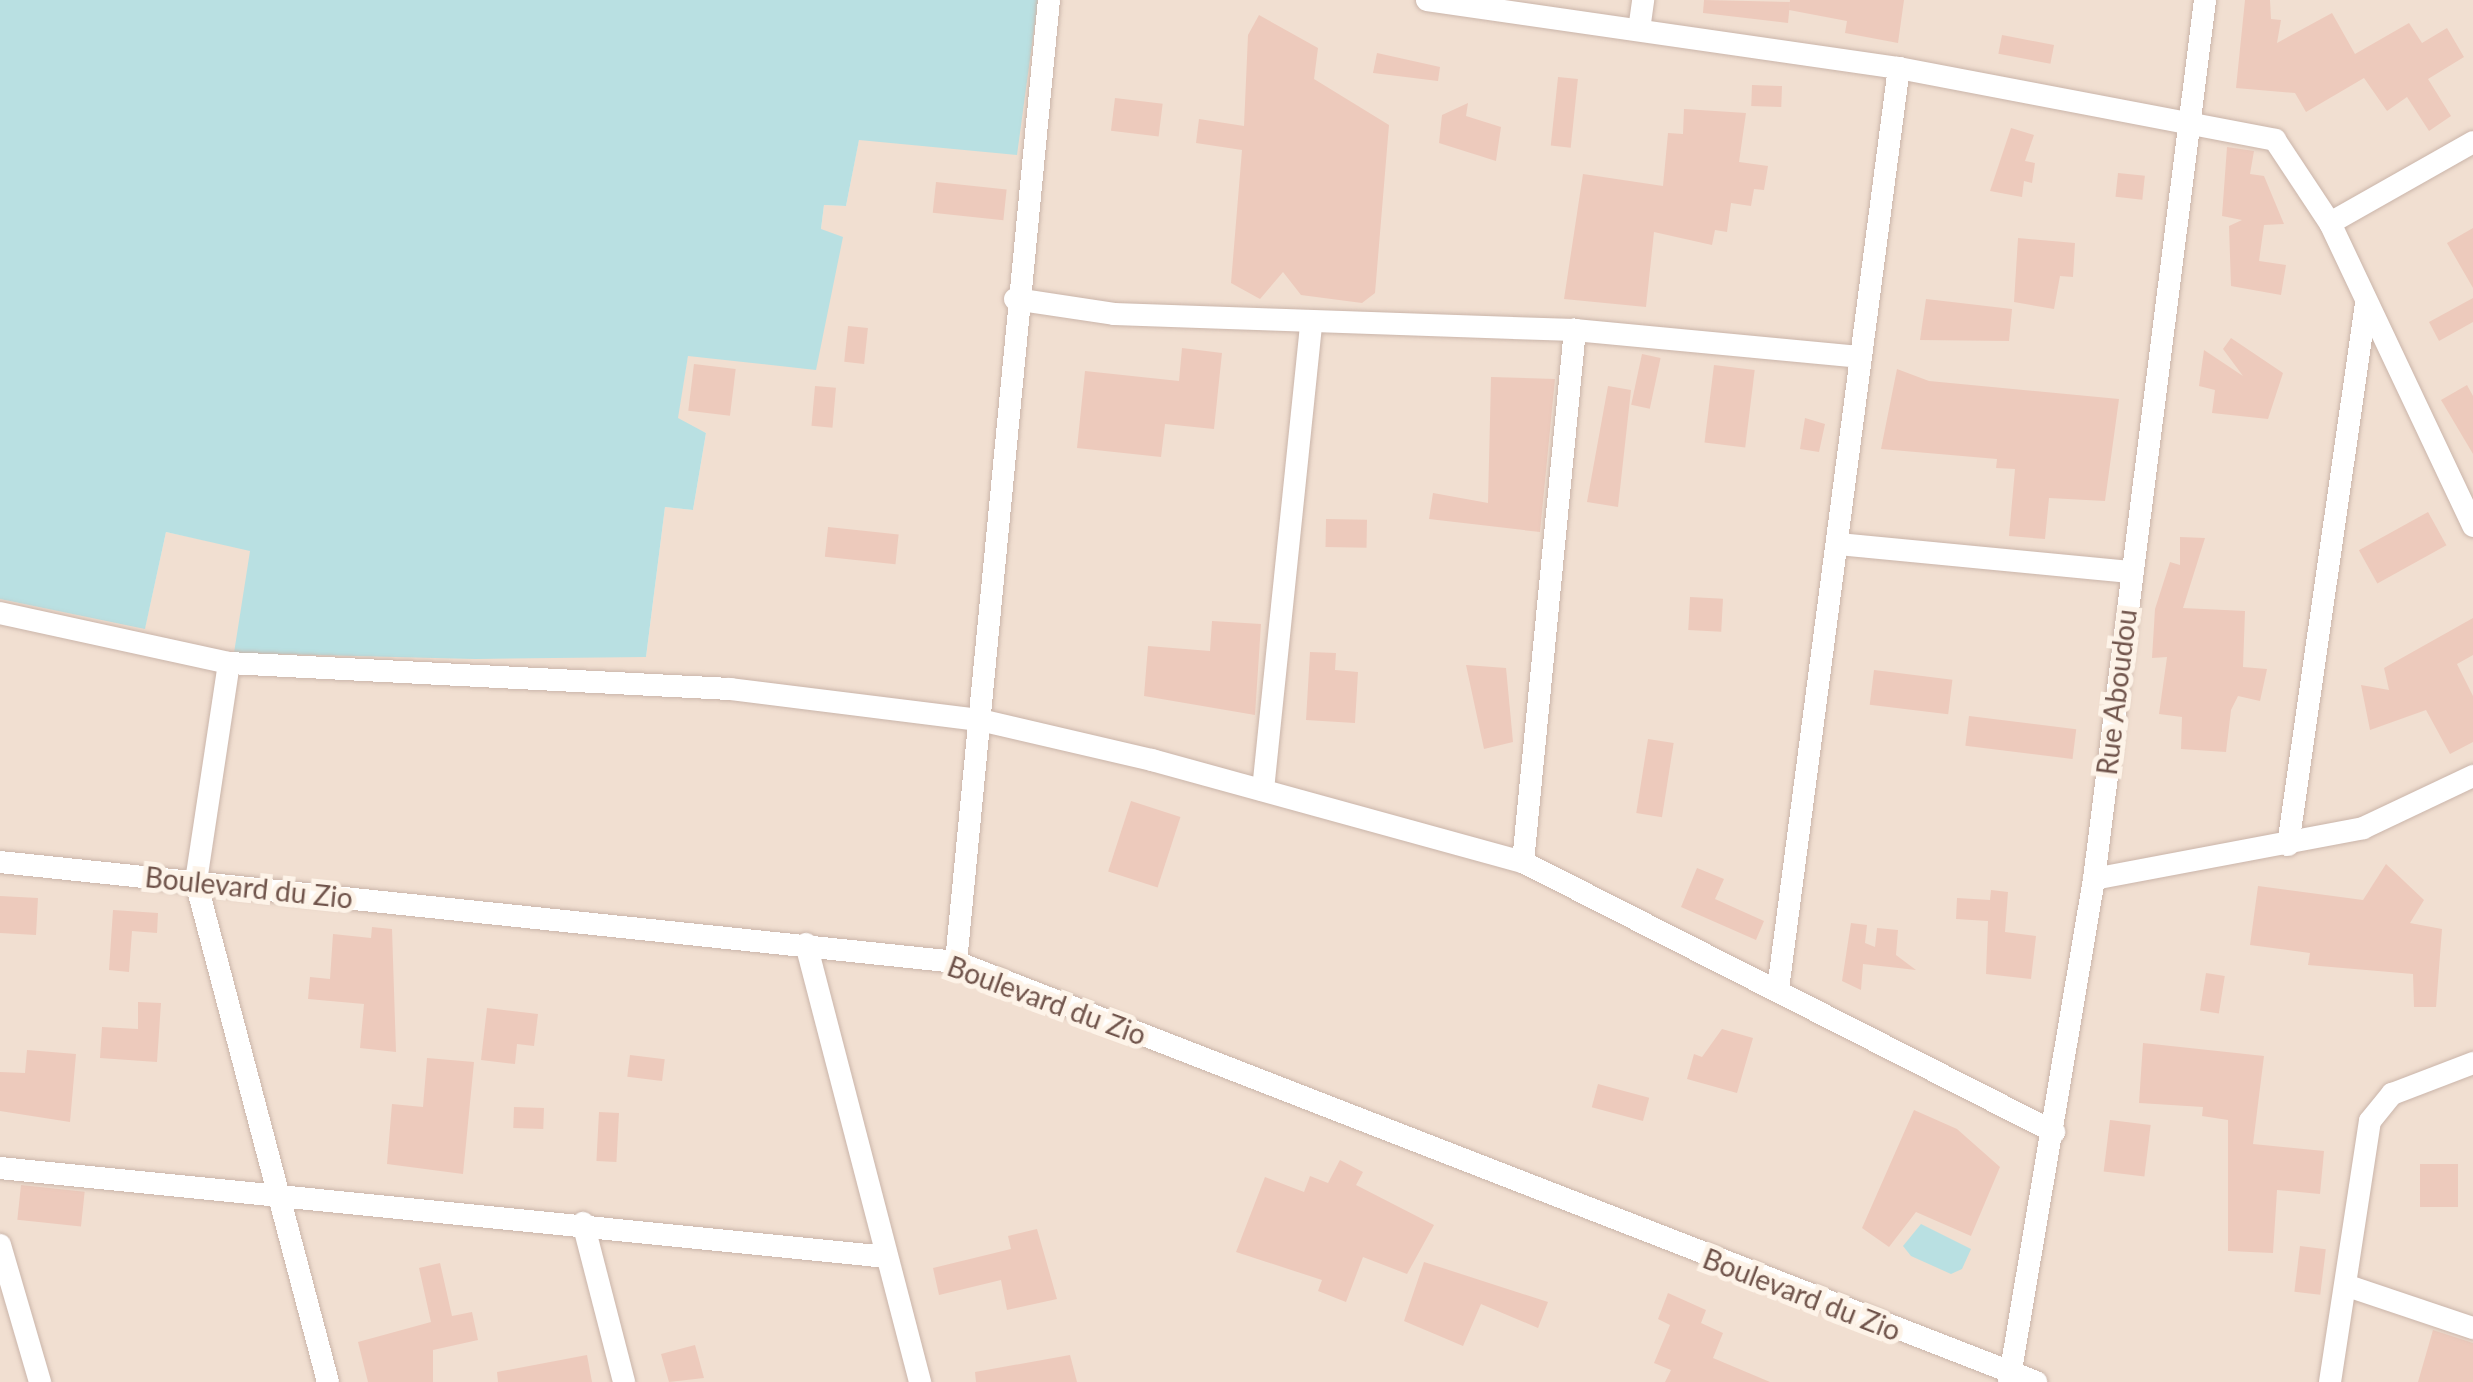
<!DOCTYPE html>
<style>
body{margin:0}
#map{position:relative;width:2473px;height:1382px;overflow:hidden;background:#faeee2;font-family:Lato,sans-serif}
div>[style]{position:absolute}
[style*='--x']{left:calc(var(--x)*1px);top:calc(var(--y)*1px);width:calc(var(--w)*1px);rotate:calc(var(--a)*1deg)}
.residential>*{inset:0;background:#f1dfd1}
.water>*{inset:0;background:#b9e0e2}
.building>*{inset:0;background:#edcabc;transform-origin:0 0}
.roads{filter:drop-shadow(0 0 2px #cab5aa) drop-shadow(0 0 2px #cab5aa)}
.minor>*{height:22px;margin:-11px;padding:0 11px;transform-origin:11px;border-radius:11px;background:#fff}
span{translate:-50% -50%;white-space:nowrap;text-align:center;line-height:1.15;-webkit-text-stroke:10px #fdf3e8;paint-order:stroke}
.street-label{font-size:28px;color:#70544b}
</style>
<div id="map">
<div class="residential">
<i style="clip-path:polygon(1038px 0,2473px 0,2473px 1382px,0 1382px,0 599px,145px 628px,166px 532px,251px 550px,235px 653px,646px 657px,665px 507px,693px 510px,706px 433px,677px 419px,688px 355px,821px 229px,824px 205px,846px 206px,859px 139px)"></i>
</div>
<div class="water">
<i style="clip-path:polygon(0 0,1038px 0,1017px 155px,859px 140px,846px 206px,824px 205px,821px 229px,843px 237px,816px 370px,688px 356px,678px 418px,706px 433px,693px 510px,665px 507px,646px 657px,475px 659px,234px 653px,250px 551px,166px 532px,145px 629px,0 599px)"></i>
<i style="clip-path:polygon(1921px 1224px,1971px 1249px,1962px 1269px,1951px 1274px,1911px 1256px,1903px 1246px)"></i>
</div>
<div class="building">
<i style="clip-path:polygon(1704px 0,1790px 2px,1788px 23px,1703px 13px)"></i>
<i style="clip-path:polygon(1790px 0,1904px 0,1898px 43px,1845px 33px,1847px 21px,1789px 10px)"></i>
<i style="clip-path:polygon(2245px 0,2270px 0,2271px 19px,2281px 20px,2277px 43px,2332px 13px,2355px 54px,2409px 23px,2422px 43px,2447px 28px,2464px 57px,2428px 79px,2451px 116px,2429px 131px,2407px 97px,2387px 111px,2364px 78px,2306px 112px,2295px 93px,2236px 88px)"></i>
<i style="clip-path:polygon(1259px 15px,1318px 48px,1314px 79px,1389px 125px,1375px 293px,1362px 303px,1301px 295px,1283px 272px,1260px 299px,1231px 283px,1242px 150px,1196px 143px,1199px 119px,1244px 126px,1248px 35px)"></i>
<i style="left:2002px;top:35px;width:53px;height:19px;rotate:11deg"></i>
<i style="clip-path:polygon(1377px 53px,1440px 67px,1438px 81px,1373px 73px)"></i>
<i style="left:1558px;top:77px;width:20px;height:69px;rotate:6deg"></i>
<i style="left:1752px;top:85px;width:30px;height:21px;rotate:2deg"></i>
<i style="left:1115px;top:98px;width:48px;height:33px;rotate:7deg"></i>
<i style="clip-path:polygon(1468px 103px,1466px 116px,1501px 127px,1496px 161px,1439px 143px,1442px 115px)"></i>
<i style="clip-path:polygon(1684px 109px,1746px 113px,1739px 162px,1768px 166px,1764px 190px,1754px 189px,1751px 206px,1731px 203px,1727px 232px,1715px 230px,1712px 245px,1654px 232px,1646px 307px,1564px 299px,1583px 174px,1663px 186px,1668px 133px,1683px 134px)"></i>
<i style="clip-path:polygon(2011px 128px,2034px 135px,2025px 161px,2035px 163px,2032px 183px,2024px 181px,2022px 197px,1990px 191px)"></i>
<i style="clip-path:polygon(2227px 147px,2254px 151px,2250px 174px,2264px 176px,2284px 224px,2264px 225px,2259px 261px,2286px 265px,2281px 295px,2231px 286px,2229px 226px,2242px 220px,2222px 216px)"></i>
<i style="left:2118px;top:173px;width:27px;height:24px;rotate:6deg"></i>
<i style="left:936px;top:182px;width:71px;height:31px;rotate:6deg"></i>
<i style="clip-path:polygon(2473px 228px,2473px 288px,2447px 243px)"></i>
<i style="clip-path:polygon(2018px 238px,2075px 243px,2073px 277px,2060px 276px,2054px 309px,2014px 302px)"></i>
<i style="clip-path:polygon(2473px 298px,2473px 322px,2439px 341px,2429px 322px)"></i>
<i style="clip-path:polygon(1926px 299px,2012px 309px,2009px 341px,1920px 340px)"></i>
<i style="left:848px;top:326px;width:20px;height:36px;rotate:6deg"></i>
<i style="clip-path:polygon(2231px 338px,2283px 373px,2268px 419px,2212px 413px,2215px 390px,2199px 386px,2204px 350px,2243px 376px,2223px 349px)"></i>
<i style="clip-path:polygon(1182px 348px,1222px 353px,1214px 429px,1165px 424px,1161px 457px,1077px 448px,1085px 371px,1179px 381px)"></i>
<i style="left:1642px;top:354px;width:19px;height:52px;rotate:12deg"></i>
<i style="left:694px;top:364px;width:42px;height:47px;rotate:7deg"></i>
<i style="left:1714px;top:365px;width:41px;height:78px;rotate:7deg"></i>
<i style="clip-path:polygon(1897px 369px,1929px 381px,2119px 399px,2105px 501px,2049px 498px,2045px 539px,2009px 536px,2015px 469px,1996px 468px,1997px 459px,1881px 449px)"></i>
<i style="clip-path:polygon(1491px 377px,1555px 379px,1540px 532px,1429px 519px,1433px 493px,1488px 503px)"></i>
<i style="clip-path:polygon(2467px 385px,2473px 396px,2473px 454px,2441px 400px)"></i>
<i style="left:815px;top:386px;width:21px;height:40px;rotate:5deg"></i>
<i style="clip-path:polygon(1608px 386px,1631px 390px,1618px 507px,1587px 502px)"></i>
<i style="clip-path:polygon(1805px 418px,1825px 424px,1819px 452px,1800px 449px)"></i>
<i style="left:2428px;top:512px;width:38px;height:79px;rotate:61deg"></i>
<i style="left:1326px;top:519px;width:41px;height:28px;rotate:1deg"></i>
<i style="left:828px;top:527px;width:71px;height:30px;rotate:6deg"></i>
<i style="clip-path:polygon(2180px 537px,2205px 538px,2183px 608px,2245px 611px,2243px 667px,2267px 669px,2260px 701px,2238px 696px,2231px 710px,2226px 752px,2181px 749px,2182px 717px,2159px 714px,2167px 657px,2152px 658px,2155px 609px,2170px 562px,2180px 565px)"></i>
<i style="left:1690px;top:597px;width:33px;height:33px;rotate:3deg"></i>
<i style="clip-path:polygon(2473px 618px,2473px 655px,2457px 664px,2473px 696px,2473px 742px,2450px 754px,2426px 710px,2370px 730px,2361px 685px,2389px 690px,2384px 668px)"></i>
<i style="clip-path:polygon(1212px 621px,1261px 624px,1255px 715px,1144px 696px,1148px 646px,1210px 651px)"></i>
<i style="clip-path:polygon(1310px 652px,1336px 653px,1335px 670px,1358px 672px,1355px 723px,1306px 720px)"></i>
<i style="clip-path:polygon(1466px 665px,1506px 668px,1513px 742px,1484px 749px)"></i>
<i style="left:1874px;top:670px;width:79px;height:35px;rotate:7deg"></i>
<i style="left:1969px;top:716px;width:108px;height:30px;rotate:7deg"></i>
<i style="left:1648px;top:739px;width:26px;height:75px;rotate:9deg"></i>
<i style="left:1131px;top:801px;width:52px;height:74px;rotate:18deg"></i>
<i style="clip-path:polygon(2386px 864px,2424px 900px,2410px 923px,2442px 929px,2436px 1007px,2414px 1007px,2413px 974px,2308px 965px,2310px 953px,2250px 945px,2258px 886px,2363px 900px)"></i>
<i style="clip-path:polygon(1697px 868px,1724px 879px,1715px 899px,1764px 921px,1756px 940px,1681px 907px)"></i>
<i style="clip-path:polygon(1991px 890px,2008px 892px,2005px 932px,2036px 936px,2031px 979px,1986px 974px,1988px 921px,1956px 919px,1957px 898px,1990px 900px)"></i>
<i style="left:0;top:896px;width:38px;height:37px;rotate:3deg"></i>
<i style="clip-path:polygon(113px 910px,158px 913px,157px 933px,132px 931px,129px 972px,109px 970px)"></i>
<i style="clip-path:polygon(1851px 923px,1867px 925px,1865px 943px,1875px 947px,1877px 928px,1898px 930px,1896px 955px,1916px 970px,1863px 964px,1861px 990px,1842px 981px)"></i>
<i style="clip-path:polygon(372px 927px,392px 929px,396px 1052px,360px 1048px,364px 1004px,308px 999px,310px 977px,330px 979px,333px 934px,371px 938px)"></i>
<i style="left:2206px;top:973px;width:19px;height:38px;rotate:9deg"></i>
<i style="clip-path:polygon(138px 1002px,161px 1003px,157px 1062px,100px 1058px,102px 1027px,138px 1029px)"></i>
<i style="clip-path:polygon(487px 1008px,538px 1014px,534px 1046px,517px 1044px,515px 1064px,481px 1060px)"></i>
<i style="clip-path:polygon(1722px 1029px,1753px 1038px,1737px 1093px,1687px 1079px,1694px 1054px,1702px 1057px)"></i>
<i style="clip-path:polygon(2143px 1043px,2264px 1056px,2253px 1144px,2324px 1151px,2320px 1194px,2277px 1190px,2273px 1253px,2228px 1251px,2228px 1120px,2202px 1116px,2203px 1107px,2139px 1103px)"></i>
<i style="clip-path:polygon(27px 1050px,76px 1054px,70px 1122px,0 1111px,0 1072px,25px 1073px)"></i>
<i style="left:630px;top:1055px;width:35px;height:22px;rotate:7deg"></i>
<i style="clip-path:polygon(427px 1058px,474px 1062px,463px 1174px,387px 1164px,392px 1104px,423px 1107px)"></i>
<i style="left:1598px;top:1084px;width:53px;height:24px;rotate:15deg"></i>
<i style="left:514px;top:1107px;width:30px;height:21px;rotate:2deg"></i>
<i style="clip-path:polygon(1914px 1110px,1957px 1129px,2000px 1167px,1971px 1236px,1916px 1212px,1889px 1247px,1862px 1228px)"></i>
<i style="left:599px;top:1112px;width:20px;height:49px;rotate:3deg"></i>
<i style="left:2110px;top:1120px;width:41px;height:52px;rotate:7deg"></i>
<i style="clip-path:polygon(1340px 1160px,1363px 1172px,1356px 1185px,1434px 1225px,1407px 1274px,1363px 1257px,1346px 1302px,1318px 1291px,1322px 1280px,1236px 1252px,1265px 1177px,1304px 1192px,1310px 1176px,1328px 1183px)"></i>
<i style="left:2420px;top:1164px;width:38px;height:43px"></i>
<i style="left:21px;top:1185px;width:64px;height:35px;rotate:6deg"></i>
<i style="clip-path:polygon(1037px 1229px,1057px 1299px,1007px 1310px,1001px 1280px,939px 1295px,933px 1268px,1011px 1249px,1008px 1236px)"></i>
<i style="left:2300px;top:1246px;width:26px;height:46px;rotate:7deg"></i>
<i style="clip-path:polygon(1424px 1262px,1548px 1302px,1538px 1328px,1481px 1304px,1463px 1346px,1404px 1321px)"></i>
<i style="clip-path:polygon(440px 1263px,452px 1316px,472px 1312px,478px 1340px,433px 1350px,433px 1382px,368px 1382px,358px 1342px,431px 1322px,419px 1268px)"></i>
<i style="clip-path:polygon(1668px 1293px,1706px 1310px,1701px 1323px,1723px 1333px,1713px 1358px,1770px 1382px,1665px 1382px,1671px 1370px,1654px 1363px,1670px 1325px,1658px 1319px)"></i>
<i style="clip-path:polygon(2433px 1330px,2473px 1343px,2473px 1382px,2418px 1382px)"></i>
<i style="clip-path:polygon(695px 1345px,704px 1378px,669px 1382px,661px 1354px)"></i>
<i style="clip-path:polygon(587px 1355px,592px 1382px,498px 1382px,497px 1372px)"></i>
<i style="clip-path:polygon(1070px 1355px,1077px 1382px,976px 1382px,975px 1372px)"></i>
</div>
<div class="roads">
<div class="minor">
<i style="--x:1427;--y:0;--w:477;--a:8.2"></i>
<i style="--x:1899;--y:68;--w:383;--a:10.8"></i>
<i style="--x:2275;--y:140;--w:100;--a:56.5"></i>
<i style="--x:2330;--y:223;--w:335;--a:64.7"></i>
<i style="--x:1639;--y:30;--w:30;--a:-82"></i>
<i style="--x:2330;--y:223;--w:164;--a:-29.5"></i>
<i style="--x:1015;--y:299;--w:100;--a:8.6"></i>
<i style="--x:1114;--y:314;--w:461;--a:2"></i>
<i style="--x:1575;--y:330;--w:285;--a:5.4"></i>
<i style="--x:1839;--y:544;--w:292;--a:5.5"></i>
<i style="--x:0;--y:613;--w:234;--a:12.3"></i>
<i style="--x:229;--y:663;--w:502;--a:2.97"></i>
<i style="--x:730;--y:689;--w:252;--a:7.1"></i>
<i style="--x:980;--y:720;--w:177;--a:13.1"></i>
<i style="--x:1152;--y:760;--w:385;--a:15.4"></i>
<i style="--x:1523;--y:862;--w:596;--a:26.95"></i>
<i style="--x:229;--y:663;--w:221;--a:98.6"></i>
<i style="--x:196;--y:882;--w:517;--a:75.21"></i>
<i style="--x:1263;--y:790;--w:469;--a:-84.1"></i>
<i style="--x:2288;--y:845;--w:547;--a:-81.8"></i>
<i style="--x:0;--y:862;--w:961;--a:5.97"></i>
<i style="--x:956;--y:962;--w:1159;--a:21.25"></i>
<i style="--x:1523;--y:862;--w:535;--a:-84.42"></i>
<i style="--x:2094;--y:879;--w:274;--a:-10.7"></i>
<i style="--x:2363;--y:828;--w:122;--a:-25.3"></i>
<i style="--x:806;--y:944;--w:453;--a:75.4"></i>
<i style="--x:956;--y:962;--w:966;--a:-84.48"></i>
<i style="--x:1778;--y:989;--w:929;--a:-82.52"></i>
<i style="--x:0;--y:1168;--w:891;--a:5.73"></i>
<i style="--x:583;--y:1223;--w:164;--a:75.5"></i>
<i style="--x:0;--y:1245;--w:143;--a:73.7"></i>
<i style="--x:2348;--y:1286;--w:132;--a:18.6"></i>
<i style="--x:2009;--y:1382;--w:510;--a:-80.41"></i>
<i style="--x:2094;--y:879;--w:886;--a:-82.8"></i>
<i style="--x:2330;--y:1382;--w:264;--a:-81.3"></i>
<i style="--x:2370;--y:1121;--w:35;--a:-51"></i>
<i style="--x:2392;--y:1094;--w:87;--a:-20.9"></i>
</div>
</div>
<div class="street-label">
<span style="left:2116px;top:692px;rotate:-83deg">Rue Aboudou</span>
<span style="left:249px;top:887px;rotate:6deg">Boulevard du Zio</span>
<span style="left:1047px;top:1000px;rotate:20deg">Boulevard du Zio</span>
<span style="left:1802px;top:1294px;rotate:21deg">Boulevard du Zio</span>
</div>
</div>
